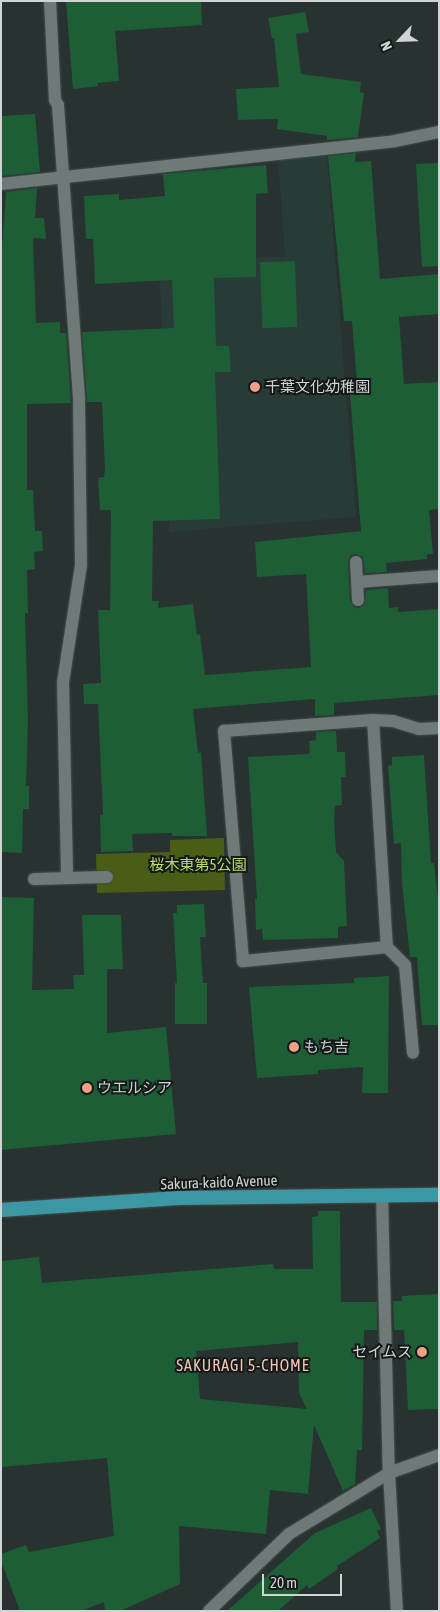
<!DOCTYPE html>
<meta charset="utf-8">
<style>
body{margin:0}
#map{position:relative;width:440px;height:1612px;overflow:hidden;background:#283230;font-family:"Asap Condensed","Noto Sans JP",sans-serif}
div>[style]{position:absolute}
[style*='--x']{left:calc(var(--x)*1px);top:calc(var(--y)*1px);width:calc(var(--w)*1px);rotate:calc(var(--a)*1deg)}
.built>*{inset:0;background:#283b37}
.green>*{inset:0;background:#495d17}
.building>*{inset:0;background:#1d5e36;transform-origin:0 0}
.roads{filter:drop-shadow(0 0 1px #454e4d) drop-shadow(0 0 1px #454e4d)}
.service>*{height:12px;margin:-6px;padding:0 6px;transform-origin:6px;border-radius:6px;background:#6d7a77}
.minor>*{height:12px;margin:-6px;padding:0 6px;transform-origin:6px;border-radius:6px;background:#6d7a77}
.trunk>*{height:14px;margin:-7px;padding:0 7px;transform-origin:7px;border-radius:7px;background:#3c97a4}
.dots>*{width:14px;height:14px;translate:-50% -50%;box-sizing:border-box;border:2px solid #141918;border-radius:50%}
span{translate:-50% -50%;white-space:nowrap;text-align:center;line-height:1.15;-webkit-text-stroke:4px #141918;paint-order:stroke}
.poi-label{font-size:15px;color:#cfd5d4}
.left{translate:0 -50%;text-align:left}
.right{translate:-100% -50%;text-align:right}
.park-label{font-size:15px;color:#b9dd6b}
.street-label{font-size:15px;color:#cfd5d4}
.neighbourhood-label{font-size:16px;color:#f7c5b7;letter-spacing:1px}
.frame{position:absolute;inset:0;border:2px solid #cfd5d4;pointer-events:none}
.north{position:absolute;left:375px;top:15px;width:50px;height:50px;-webkit-text-stroke:4px #141918;paint-order:stroke;rotate:246deg;font-size:14px;font-weight:700;line-height:20px;text-align:center;color:#cfd5d4}
.north::after{content:'';display:block;margin:auto;width:18px;height:22px;background:#cfd5d4;clip-path:polygon(50% 0,100% 100%,50% 72%,0 100%)}
.scale{position:absolute;left:262px;top:1574px;width:80px;height:22px;box-sizing:border-box;border:2px solid #cfd5d4;border-top:0;padding-left:6px;font-size:15px;line-height:18px;white-space:nowrap;color:#cfd5d4;-webkit-text-stroke:4px #141918;paint-order:stroke}
</style>
<div id="map">
<div class="built">
<i style="clip-path:polygon(327px 156px,356px 517px,169px 532px,159px 258px,285px 257px,278px 160px)"></i>
</div>
<div class="green">
<i style="clip-path:polygon(224px 838px,225px 890px,97px 893px,96px 854px,170px 852px,170px 840px)"></i>
</div>
<div class="building">
<i style="clip-path:polygon(66px 1px,201px 1px,202px 25px,115px 31px,119px 81px,98px 83px,98px 86px,73px 89px)"></i>
<i style="clip-path:polygon(305px 12px,309px 32px,296px 34px,301px 74px,361px 82px,360px 92px,364px 93px,358px 137px,327px 140px,327px 136px,277px 129px,278px 119px,238px 120px,236px 89px,279px 87px,274px 38px,272px 38px,268px 18px)"></i>
<i style="clip-path:polygon(35px 114px,40px 172px,1px 176px,1px 116px)"></i>
<i style="clip-path:polygon(356px 153px,355px 162px,371px 161px,380px 279px,439px 274px,439px 314px,399px 317px,404px 384px,439px 382px,439px 509px,429px 510px,433px 554px,427px 554px,427px 559px,386px 563px,387px 572px,365px 573px,363px 557px,356px 554px,351px 555px,348px 562px,350px 600px,354px 607px,359px 608px,365px 603px,366px 590px,388px 588px,389px 608px,398px 607px,398px 612px,438px 609px,439px 695px,334px 703px,334px 715px,315px 716px,315px 699px,193px 709px,198px 753px,201px 752px,207px 836px,172px 836px,172px 833px,132px 834px,133px 851px,101px 852px,100px 815px,103px 815px,98px 704px,84px 704px,83px 684px,101px 683px,98px 610px,110px 610px,111px 510px,100px 510px,98px 478px,104px 477px,105px 469px,102px 402px,87px 402px,82px 332px,174px 328px,172px 280px,95px 284px,93px 239px,86px 239px,84px 196px,119px 194px,119px 200px,165px 196px,163px 174px,266px 165px,268px 193px,256px 194px,256px 277px,214px 278px,216px 346px,229px 346px,231px 372px,215px 372px,220px 519px,153px 521px,152px 601px,159px 601px,158px 608px,193px 604px,197px 635px,200px 634px,205px 675px,311px 667px,306px 574px,257px 577px,255px 542px,361px 531px,349px 382px,357px 381px,352px 321px,344px 321px,328px 156px)"></i>
<i style="clip-path:polygon(439px 163px,439px 266px,422px 267px,416px 164px)"></i>
<i style="clip-path:polygon(37px 188px,35px 218px,44px 218px,46px 239px,33px 238px,36px 323px,60px 322px,60px 333px,66px 333px,71px 403px,27px 404px,27px 490px,33px 490px,35px 531px,42px 531px,43px 551px,34px 552px,35px 569px,27px 570px,28px 613px,25px 613px,28px 722px,26px 786px,29px 786px,29px 809px,23px 809px,22px 853px,1px 852px,2px 247px,6px 192px)"></i>
<i style="left:295px;top:261px;width:66px;height:35px;rotate:88deg"></i>
<i style="clip-path:polygon(336px 731px,337px 752px,345px 752px,346px 777px,341px 777px,342px 805px,335px 806px,334px 821px,336px 852px,344px 861px,347px 926px,338px 927px,338px 938px,263px 940px,262px 929px,256px 930px,255px 899px,257px 899px,248px 757px,307px 754px,310px 753px,309px 741px,316px 740px,316px 732px)"></i>
<i style="clip-path:polygon(424px 755px,431px 863px,434px 863px,439px 909px,439px 1025px,422px 1025px,417px 957px,410px 957px,402px 883px,401px 843px,394px 844px,388px 766px,392px 765px,392px 757px)"></i>
<i style="clip-path:polygon(1px 897px,34px 898px,32px 990px,74px 989px,73px 975px,84px 975px,82px 915px,121px 915px,123px 969px,107px 969px,107px 1033px,166px 1027px,176px 1134px,1px 1150px)"></i>
<i style="clip-path:polygon(204px 904px,206px 937px,200px 937px,203px 983px,207px 983px,207px 1024px,175px 1024px,175px 983px,177px 983px,173px 913px,177px 913px,177px 905px)"></i>
<i style="clip-path:polygon(389px 976px,388px 1093px,362px 1093px,363px 1067px,318px 1070px,318px 1074px,257px 1078px,249px 987px,354px 983px,354px 978px)"></i>
<i style="clip-path:polygon(evenodd,318px 1211px,340px 1211px,341px 1302px,377px 1302px,377px 1330px,364px 1330px,362px 1450px,357px 1450px,355px 1484px,343px 1491px,314px 1425px,308px 1494px,270px 1490px,266px 1534px,179px 1526px,180px 1584px,120px 1611px,105px 1611px,104px 1602px,81px 1611px,20px 1611px,1px 1561px,1px 1554px,26px 1545px,29px 1552px,114px 1536px,107px 1458px,1px 1467px,1px 1261px,39px 1257px,42px 1283px,273px 1264px,274px 1269px,313px 1269px,312px 1217px,318px 1216px,318px 1211px,298px 1342px,299px 1393px,307px 1409px,200px 1399px,196px 1351px,298px 1342px)"></i>
<i style="clip-path:polygon(439px 1294px,439px 1409px,408px 1410px,404px 1330px,394px 1330px,393px 1301px,402px 1301px,402px 1296px)"></i>
<i style="clip-path:polygon(371px 1508px,381px 1529px,377px 1531px,380px 1538px,337px 1566px,338px 1569px,309px 1589px,307px 1585px,278px 1611px,227px 1611px,315px 1533px)"></i>
</div>
<div class="roads">
<div class="service">
<i style="--x:387;--y:947;--w:25;--a:45"></i>
<i style="--x:405;--y:965;--w:88;--a:84.8"></i>
</div>
<div class="minor">
<i style="--x:50;--y:1;--w:99;--a:87.1"></i>
<i style="--x:55;--y:100;--w:6;--a:59"></i>
<i style="--x:58;--y:105;--w:297;--a:85.9"></i>
<i style="--x:79;--y:401;--w:164;--a:89.3"></i>
<i style="--x:81;--y:565;--w:118;--a:98.7"></i>
<i style="--x:63;--y:682;--w:196;--a:88.8"></i>
<i style="--x:1;--y:184;--w:396;--a:-6.2"></i>
<i style="--x:395;--y:141;--w:45;--a:-11.6"></i>
<i style="--x:356;--y:562;--w:20;--a:87"></i>
<i style="--x:358;--y:600;--w:18;--a:-93"></i>
<i style="--x:357;--y:582;--w:82;--a:-4.2"></i>
<i style="--x:373;--y:720;--w:227;--a:86.5"></i>
<i style="--x:387;--y:947;--w:145;--a:174.4"></i>
<i style="--x:243;--y:961;--w:231;--a:-94.7"></i>
<i style="--x:224;--y:731;--w:149;--a:-4.2"></i>
<i style="--x:373;--y:720;--w:20;--a:3"></i>
<i style="--x:393;--y:721;--w:27;--a:17"></i>
<i style="--x:419;--y:729;--w:20;--a:-3"></i>
<i style="--x:34;--y:879;--w:73;--a:-1.6"></i>
<i style="--x:382;--y:1195;--w:278;--a:88.6"></i>
<i style="--x:389;--y:1473;--w:138;--a:86.7"></i>
<i style="--x:209;--y:1611;--w:111;--a:-43.9"></i>
<i style="--x:289;--y:1534;--w:117;--a:-31.4"></i>
<i style="--x:389;--y:1473;--w:53;--a:-19.8"></i>
</div>
<div class="trunk">
<i style="--x:1;--y:1210;--w:178;--a:-3.9"></i>
<i style="--x:179;--y:1198;--w:260;--a:-0.7"></i>
</div>
</div>
<div class="dots">
<i style="left:255px;top:387px;background:#f39f86"></i>
<i style="left:294px;top:1047px;background:#f39f86"></i>
<i style="left:87px;top:1088px;background:#f39f86"></i>
<i style="left:422px;top:1352px;background:#f39f86"></i>
</div>
<div class="poi-label">
<span class="left" style="left:265px;top:387px">千葉文化幼稚園</span>
<span class="left" style="left:304px;top:1047px">もち吉</span>
<span class="left" style="left:97px;top:1088px">ウエルシア</span>
<span class="right" style="left:412px;top:1352px">セイムス</span>
</div>
<div class="park-label">
<span style="left:198px;top:865px">桜木東第5公園</span>
</div>
<div class="street-label">
<span style="left:219px;top:1182px;rotate:-2deg">Sakura-kaido Avenue</span>
</div>
<div class="neighbourhood-label">
<span style="left:243px;top:1365px">SAKURAGI 5-CHOME</span>
</div>
<div class="frame"></div>
<div class="north">N</div>
<div class="scale">20 m</div>
</div>
